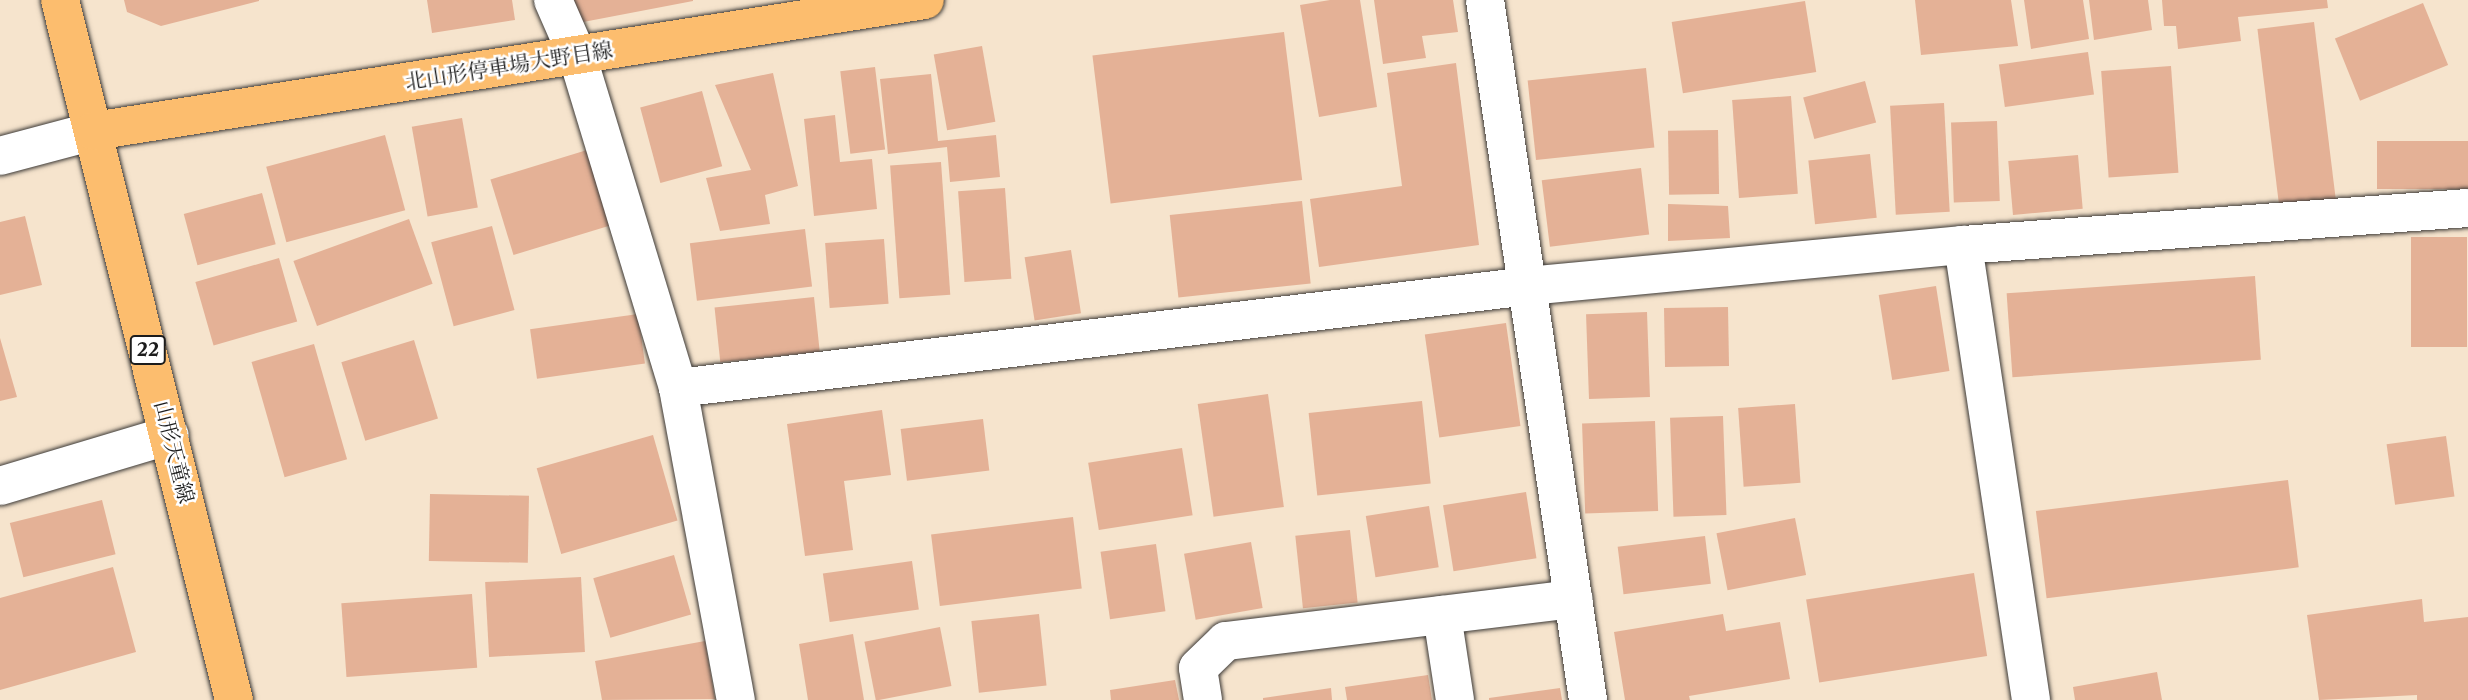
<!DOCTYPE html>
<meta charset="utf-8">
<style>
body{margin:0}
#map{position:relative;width:2468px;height:700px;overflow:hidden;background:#f6e4cd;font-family:"Libre Caslon Text","Noto Serif JP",serif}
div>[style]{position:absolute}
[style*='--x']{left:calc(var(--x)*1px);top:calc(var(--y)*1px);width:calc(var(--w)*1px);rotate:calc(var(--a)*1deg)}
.building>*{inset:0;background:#e4b196;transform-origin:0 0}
.roads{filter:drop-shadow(0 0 2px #3d3a37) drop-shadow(0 0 2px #3d3a37)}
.minor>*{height:38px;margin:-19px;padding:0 19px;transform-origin:19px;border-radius:19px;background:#fff}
.major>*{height:38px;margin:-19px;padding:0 19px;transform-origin:19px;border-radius:19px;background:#fcbd6e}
span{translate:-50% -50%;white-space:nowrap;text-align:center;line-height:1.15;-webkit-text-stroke:5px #fff;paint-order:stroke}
.shield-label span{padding:2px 5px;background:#fff;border:2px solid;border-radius:5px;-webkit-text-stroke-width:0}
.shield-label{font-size:19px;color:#1c1c1c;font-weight:700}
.street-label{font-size:21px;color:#1c1c1c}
</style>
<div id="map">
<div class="building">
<i style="clip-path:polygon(124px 0,259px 0,259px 1px,161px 26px,127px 12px)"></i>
<i style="clip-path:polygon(427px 0,512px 0,515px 20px,432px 33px)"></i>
<i style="clip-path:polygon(574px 0,693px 0,693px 1px,578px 23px)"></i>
<i style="clip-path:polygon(1330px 0,1360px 0,1377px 107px,1319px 117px,1300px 5px)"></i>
<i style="clip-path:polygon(1374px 0,1453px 0,1458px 32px,1422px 36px,1426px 58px,1383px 64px)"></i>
<i style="clip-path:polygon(1915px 0,2011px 0,2018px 46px,1921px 55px)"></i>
<i style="clip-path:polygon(2024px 0,2083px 0,2089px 39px,2031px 49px)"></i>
<i style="clip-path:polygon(2089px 0,2148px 0,2152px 30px,2094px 40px)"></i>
<i style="clip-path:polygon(2162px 0,2327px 0,2328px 8px,2238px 17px,2241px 41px,2178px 49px,2176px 26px,2164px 26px)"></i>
<i style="left:1805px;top:1px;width:72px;height:135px;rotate:81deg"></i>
<i style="left:2423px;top:3px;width:67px;height:95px;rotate:68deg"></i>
<i style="left:2314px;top:22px;width:179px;height:57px;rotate:83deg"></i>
<i style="left:1284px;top:32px;width:149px;height:193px;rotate:83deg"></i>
<i style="left:982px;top:46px;width:77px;height:49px;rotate:80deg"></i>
<i style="left:2088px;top:52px;width:43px;height:90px;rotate:82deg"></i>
<i style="clip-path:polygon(1456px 63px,1479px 245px,1319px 267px,1310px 199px,1402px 186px,1387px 73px)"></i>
<i style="left:2171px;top:66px;width:107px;height:70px;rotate:86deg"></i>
<i style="left:875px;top:67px;width:83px;height:35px;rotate:83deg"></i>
<i style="left:1646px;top:68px;width:80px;height:119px;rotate:84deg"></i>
<i style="clip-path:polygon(773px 73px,798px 186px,765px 195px,770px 224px,720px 231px,706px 178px,751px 170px,715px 85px)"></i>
<i style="clip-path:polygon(931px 74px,938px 141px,996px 135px,1000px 177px,950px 182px,947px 147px,888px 154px,880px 79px)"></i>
<i style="left:1865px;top:81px;width:43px;height:64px;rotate:75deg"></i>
<i style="left:702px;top:91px;width:78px;height:64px;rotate:75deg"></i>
<i style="left:1791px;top:96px;width:98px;height:59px;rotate:86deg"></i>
<i style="left:1944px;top:103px;width:109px;height:54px;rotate:87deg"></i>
<i style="clip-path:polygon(835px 115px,840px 162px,872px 159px,877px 209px,814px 216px,804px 119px)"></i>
<i style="left:462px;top:118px;width:91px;height:51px;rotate:80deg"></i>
<i style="left:1997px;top:121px;width:80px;height:46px;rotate:88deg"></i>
<i style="left:1718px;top:130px;width:64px;height:50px;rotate:89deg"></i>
<i style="left:385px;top:135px;width:78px;height:123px;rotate:75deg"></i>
<i style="left:2468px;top:141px;width:48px;height:91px;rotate:90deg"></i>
<i style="left:587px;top:150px;width:79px;height:101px;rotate:73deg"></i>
<i style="left:1870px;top:154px;width:64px;height:62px;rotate:84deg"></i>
<i style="left:2078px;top:155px;width:54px;height:70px;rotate:85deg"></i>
<i style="left:941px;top:162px;width:133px;height:51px;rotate:86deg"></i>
<i style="left:1641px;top:168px;width:67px;height:100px;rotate:83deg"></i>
<i style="left:1005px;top:188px;width:91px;height:47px;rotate:86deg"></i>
<i style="left:262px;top:193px;width:53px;height:81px;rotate:75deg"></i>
<i style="left:1302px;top:201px;width:83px;height:133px;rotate:84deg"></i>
<i style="clip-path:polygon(1668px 204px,1728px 206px,1730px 238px,1668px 241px)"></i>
<i style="clip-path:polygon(25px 216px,42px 285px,0 295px,0 222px)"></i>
<i style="left:409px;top:219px;width:69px;height:123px;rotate:70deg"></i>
<i style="left:492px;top:226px;width:87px;height:63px;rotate:75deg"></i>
<i style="left:805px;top:229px;width:58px;height:116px;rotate:83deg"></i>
<i style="left:2411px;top:237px;width:56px;height:110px"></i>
<i style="left:884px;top:239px;width:65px;height:59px;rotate:86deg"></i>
<i style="left:1071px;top:250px;width:64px;height:47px;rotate:81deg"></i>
<i style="left:279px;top:258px;width:66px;height:87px;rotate:74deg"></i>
<i style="left:2255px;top:276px;width:84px;height:249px;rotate:86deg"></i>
<i style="left:1936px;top:286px;width:86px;height:58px;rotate:81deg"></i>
<i style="left:814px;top:297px;width:55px;height:100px;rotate:84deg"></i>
<i style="left:1728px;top:307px;width:59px;height:64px;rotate:89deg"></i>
<i style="left:1647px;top:312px;width:85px;height:61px;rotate:88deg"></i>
<i style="left:638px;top:314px;width:50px;height:109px;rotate:82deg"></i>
<i style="left:1506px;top:323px;width:104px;height:82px;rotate:82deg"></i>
<i style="clip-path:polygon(0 338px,17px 397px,0 401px)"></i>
<i style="left:414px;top:340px;width:82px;height:76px;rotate:73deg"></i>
<i style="left:314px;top:344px;width:120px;height:65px;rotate:74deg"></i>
<i style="left:1268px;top:394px;width:114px;height:71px;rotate:82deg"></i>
<i style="left:1422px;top:401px;width:83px;height:114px;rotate:84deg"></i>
<i style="left:1795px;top:404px;width:79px;height:57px;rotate:86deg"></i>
<i style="clip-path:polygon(882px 410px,891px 475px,844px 481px,853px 550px,805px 556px,787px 424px)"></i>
<i style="left:1723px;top:416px;width:99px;height:53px;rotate:88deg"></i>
<i style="left:983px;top:419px;width:52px;height:83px;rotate:83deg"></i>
<i style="left:1655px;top:421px;width:90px;height:73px;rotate:88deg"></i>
<i style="left:653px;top:435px;width:89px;height:121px;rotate:74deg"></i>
<i style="left:2446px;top:436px;width:61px;height:60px;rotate:82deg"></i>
<i style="left:1182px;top:448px;width:68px;height:95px;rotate:81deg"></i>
<i style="left:2288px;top:480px;width:88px;height:254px;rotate:83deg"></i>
<i style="left:1526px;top:492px;width:67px;height:84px;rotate:81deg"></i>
<i style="left:430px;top:494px;width:99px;height:67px;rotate:1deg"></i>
<i style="left:102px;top:500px;width:56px;height:95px;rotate:76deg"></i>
<i style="left:1429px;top:506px;width:62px;height:64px;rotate:81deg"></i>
<i style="left:1073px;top:517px;width:72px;height:143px;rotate:83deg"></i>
<i style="left:1795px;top:518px;width:58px;height:80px;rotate:79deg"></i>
<i style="left:1350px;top:530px;width:73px;height:55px;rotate:84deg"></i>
<i style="left:1705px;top:536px;width:48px;height:88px;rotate:83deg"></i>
<i style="left:1251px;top:542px;width:67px;height:68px;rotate:80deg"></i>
<i style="left:1156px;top:544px;width:68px;height:56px;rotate:82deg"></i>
<i style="left:674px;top:555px;width:62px;height:84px;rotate:74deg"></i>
<i style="left:912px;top:561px;width:49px;height:90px;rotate:82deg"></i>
<i style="clip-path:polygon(113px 567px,136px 652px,0 690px,0 598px)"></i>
<i style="left:1974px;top:573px;width:84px;height:170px;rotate:81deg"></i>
<i style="left:581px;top:577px;width:75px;height:96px;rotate:87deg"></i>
<i style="left:472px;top:594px;width:74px;height:131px;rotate:86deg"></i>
<i style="clip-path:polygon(2422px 599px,2424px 622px,2468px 617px,2468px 700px,2417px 700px,2417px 695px,2319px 700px,2307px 615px)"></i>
<i style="left:1039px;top:614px;width:72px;height:68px;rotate:84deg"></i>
<i style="clip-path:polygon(1723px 614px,1726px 631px,1780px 622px,1790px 679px,1689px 696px,1690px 700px,1625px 700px,1614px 632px)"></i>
<i style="left:940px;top:627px;width:60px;height:77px;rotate:79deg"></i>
<i style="clip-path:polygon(853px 634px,864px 700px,808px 700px,799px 644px)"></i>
<i style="clip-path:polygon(705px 641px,715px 699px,602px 700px,595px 661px)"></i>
<i style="clip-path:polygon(2157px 672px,2162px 700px,2075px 700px,2073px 687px)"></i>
<i style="clip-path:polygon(1428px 675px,1432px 700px,1347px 700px,1345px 687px)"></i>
<i style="clip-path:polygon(1175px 680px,1179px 700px,1111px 700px,1110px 690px)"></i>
<i style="clip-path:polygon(1331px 688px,1332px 700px,1263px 700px,1263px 698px)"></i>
<i style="clip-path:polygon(1560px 688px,1562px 700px,1489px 700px,1489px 698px)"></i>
</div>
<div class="roads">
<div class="minor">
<i style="--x:553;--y:0;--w:60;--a:66.4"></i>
<i style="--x:577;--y:55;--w:348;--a:73.1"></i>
<i style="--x:678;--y:388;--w:317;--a:79.5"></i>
<i style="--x:1485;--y:0;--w:708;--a:81.63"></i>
<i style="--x:0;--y:156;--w:97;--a:-14.9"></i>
<i style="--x:1963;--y:245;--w:460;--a:81.5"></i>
<i style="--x:678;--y:388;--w:856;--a:-6.84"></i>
<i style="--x:1528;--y:286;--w:437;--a:-5.4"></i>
<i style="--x:1963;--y:245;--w:506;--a:-4.19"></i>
<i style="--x:0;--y:486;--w:177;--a:-16.7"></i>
<i style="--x:1442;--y:615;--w:86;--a:81.3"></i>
<i style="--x:1203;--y:700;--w:32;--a:-99"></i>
<i style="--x:1198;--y:668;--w:39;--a:-44"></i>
<i style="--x:1226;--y:641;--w:350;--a:-6.9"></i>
</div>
<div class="major">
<i style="--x:60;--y:0;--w:721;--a:76.04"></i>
<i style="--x:94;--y:131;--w:841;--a:-8.96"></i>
</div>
</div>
<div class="shield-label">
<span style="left:148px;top:350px">22</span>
</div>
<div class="street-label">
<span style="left:509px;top:66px;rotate:-9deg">北山形停車場大野目線</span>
<span style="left:174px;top:452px;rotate:76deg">山形天童線</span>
</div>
</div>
